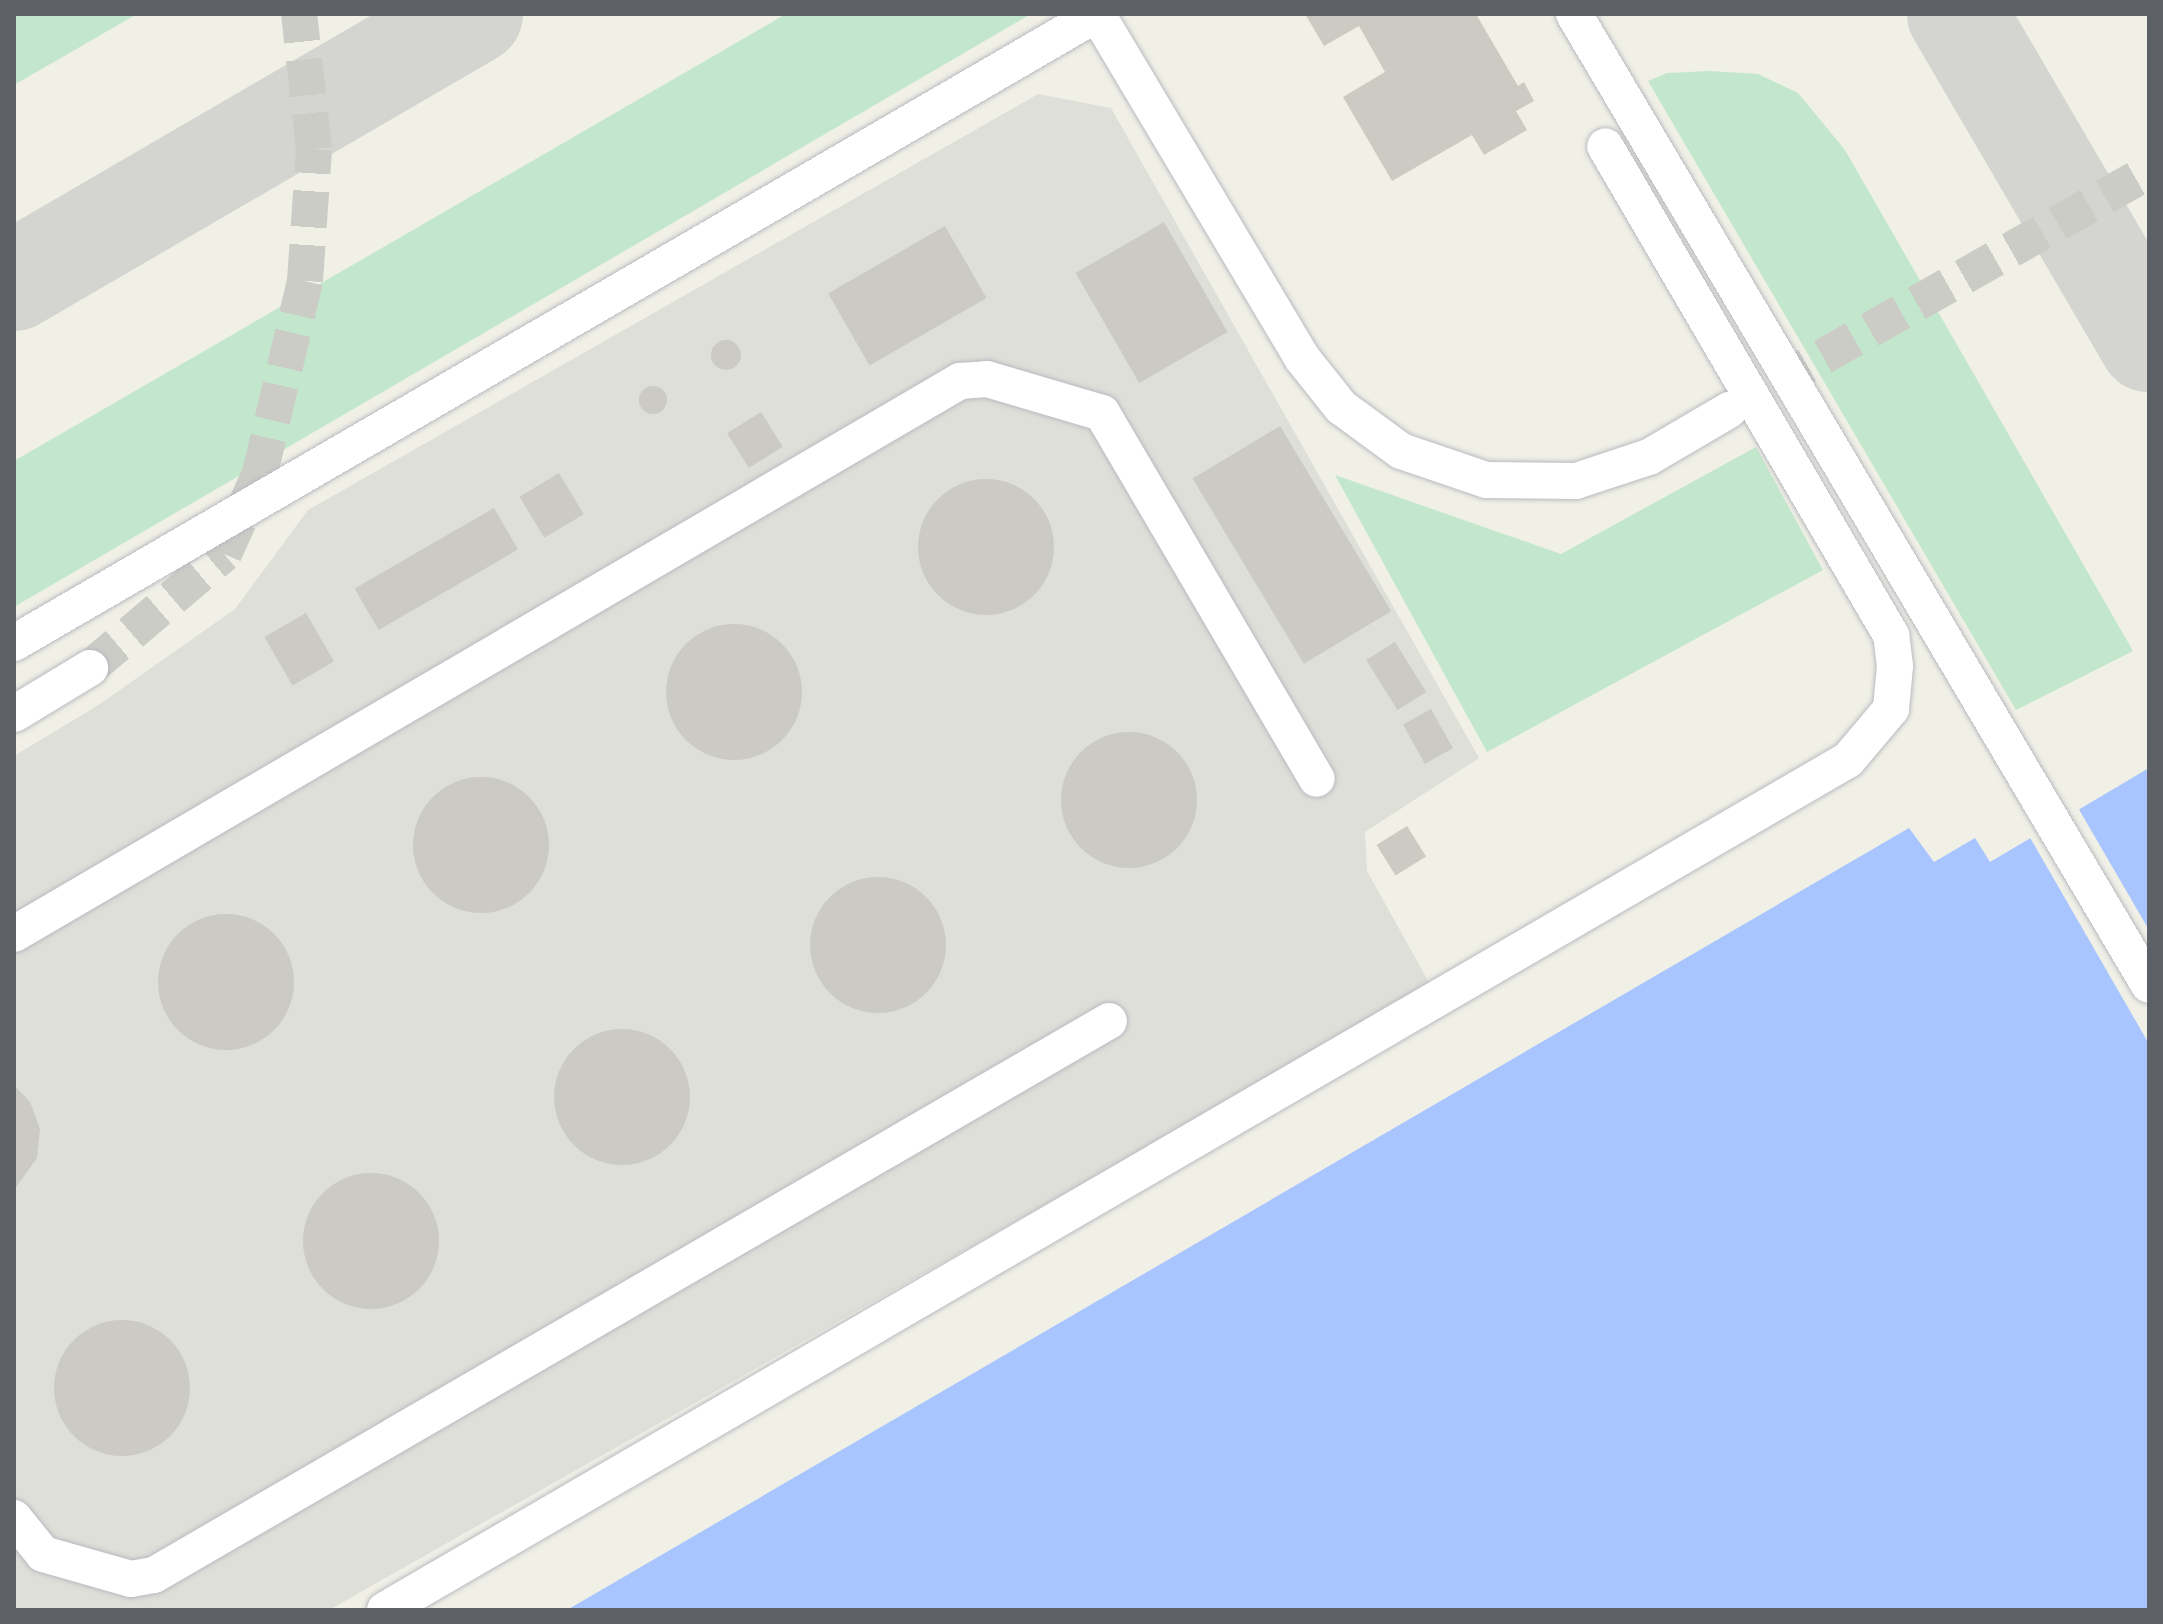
<!DOCTYPE html>
<style>
body{margin:0}
#map{position:relative;width:2163px;height:1624px;overflow:hidden;background:#f0f0e7;font-family:"Sofia Sans Condensed",sans-serif}
div>[style]{position:absolute}
[style*='--x']{left:calc(var(--x)*1px);top:calc(var(--y)*1px);width:calc(var(--w)*1px);rotate:calc(var(--a)*1deg)}
.industrial>*{inset:0;background:#dfdfd9}
.green>*{inset:0;background:#c3e7cc}
.water>*{inset:0;background:#a8c5ff}
.pier>*{inset:0;background:#f0f0e7}
.taxiway>*{height:100px;margin:-50px;padding:0 50px;transform-origin:50px;border-radius:50px;background:#d4d4d0}
.building>*{inset:0;background:#cbcbc3;transform-origin:0 0}
.round{border-radius:50%}
.minor-tunnel>*{height:36px;margin-top:-18px;transform-origin:0;background:repeating-linear-gradient(90deg,#ccccc7 0 36px,transparent 0 54px)}
.roads{filter:drop-shadow(0 0 2px #b9bac0) drop-shadow(0 0 2px #b9bac0)}
.minor>*{height:36px;margin:-18px;padding:0 18px;transform-origin:18px;border-radius:18px;background:#fff}
span{translate:-50% -50%;white-space:nowrap;text-align:center;line-height:1.15;-webkit-text-stroke:7px #fff;paint-order:stroke}
.frame{position:absolute;inset:0;border:16px solid #5e6067;pointer-events:none}
</style>
<div id="map">
<div class="industrial">
<i style="clip-path:polygon(1038px 94px,1111px 108px,1479px 758px,1365px 832px,1367px 871px,1431px 986px,329px 1610px,14px 1610px,14px 756px,100px 704px,235px 609px,308px 510px)"></i>
</div>
<div class="green">
<i style="clip-path:polygon(14px 14px,137px 14px,14px 85px)"></i>
<i style="clip-path:polygon(786px 14px,1031px 14px,14px 607px,14px 461px)"></i>
<i style="clip-path:polygon(1710px 71px,1758px 74px,1798px 93px,1845px 150px,2133px 651px,2016px 710px,1648px 81px,1667px 73px)"></i>
<i style="clip-path:polygon(1756px 447px,1823px 570px,1487px 752px,1335px 475px,1561px 554px)"></i>
</div>
<div class="water">
<i style="clip-path:polygon(2149px 768px,2149px 1610px,567px 1610px,1909px 828px,1934px 862px,1975px 838px,1990px 862px)"></i>
</div>
<div class="pier">
<i style="clip-path:polygon(2077px 806px,2149px 930px,2149px 1044px,2028px 834px)"></i>
</div>
<div class="taxiway">
<i style="--x:1957;--y:14;--w:380;--a:59.7"></i>
<i style="--x:14;--y:281;--w:531;--a:-30.19"></i>
</div>
<div class="building">
<i style="clip-path:polygon(1305px 14px,1476px 14px,1518px 86px,1524px 82px,1534px 101px,1516px 111px,1527px 130px,1484px 155px,1472px 135px,1392px 181px,1343px 97px,1385px 72px,1359px 26px,1324px 46px)"></i>
<i style="left:1164px;top:222px;width:127px;height:102px;rotate:60deg"></i>
<i style="left:945px;top:226px;width:83px;height:135px;rotate:60deg"></i>
<i class="round" style="left:711px;top:340px;width:30px;height:30px"></i>
<i class="round" style="left:639px;top:386px;width:28px;height:28px"></i>
<i style="left:761px;top:412px;width:41px;height:40px;rotate:58deg"></i>
<i style="left:1280px;top:426px;width:216px;height:102px;rotate:59deg"></i>
<i style="left:559px;top:473px;width:48px;height:46px;rotate:59deg"></i>
<i class="round" style="left:918px;top:479px;width:136px;height:136px"></i>
<i style="left:494px;top:508px;width:48px;height:161px;rotate:60deg"></i>
<i style="left:306px;top:613px;width:56px;height:48px;rotate:60deg"></i>
<i class="round" style="left:666px;top:624px;width:136px;height:136px"></i>
<i style="left:1395px;top:642px;width:59px;height:34px;rotate:58deg"></i>
<i style="left:1431px;top:709px;width:45px;height:32px;rotate:61deg"></i>
<i class="round" style="left:1061px;top:732px;width:136px;height:136px"></i>
<i class="round" style="left:413px;top:777px;width:136px;height:136px"></i>
<i style="left:1407px;top:826px;width:36px;height:36px;rotate:58deg"></i>
<i class="round" style="left:810px;top:877px;width:136px;height:136px"></i>
<i class="round" style="left:158px;top:914px;width:136px;height:136px"></i>
<i class="round" style="left:554px;top:1029px;width:136px;height:136px"></i>
<i style="clip-path:polygon(14px 1085px,30px 1102px,40px 1129px,37px 1158px,14px 1190px)"></i>
<i class="round" style="left:303px;top:1173px;width:136px;height:136px"></i>
<i class="round" style="left:54px;top:1320px;width:136px;height:136px"></i>
</div>
<div class="minor-tunnel">
<i style="--x:1729;--y:410;--w:483;--a:-29.6"></i>
<i style="--x:90;--y:668;--w:176;--a:-40.4"></i>
<i style="--x:224;--y:554;--w:89;--a:-66"></i>
<i style="--x:260;--y:473;--w:197;--a:-76.8"></i>
<i style="--x:305;--y:281;--w:132;--a:-86.1"></i>
<i style="--x:314;--y:149;--w:136;--a:-96.3"></i>
</div>
<div class="roads">
<div class="minor">
<i style="--x:1097;--y:14;--w:400;--a:59.2"></i>
<i style="--x:1302;--y:358;--w:63;--a:51.5"></i>
<i style="--x:1341;--y:407;--w:74;--a:36.3"></i>
<i style="--x:1401;--y:451;--w:90;--a:18.8"></i>
<i style="--x:1486;--y:480;--w:90;--a:0.6"></i>
<i style="--x:1576;--y:481;--w:77;--a:-18.2"></i>
<i style="--x:1649;--y:457;--w:93;--a:-30.4"></i>
<i style="--x:1574;--y:14;--w:1128;--a:59.37"></i>
<i style="--x:14;--y:643;--w:1252;--a:-30.15"></i>
<i style="--x:14;--y:714;--w:89;--a:-31.2"></i>
<i style="--x:14;--y:934;--w:1096;--a:-30.31"></i>
<i style="--x:960;--y:381;--w:27;--a:-4"></i>
<i style="--x:987;--y:379;--w:120;--a:16.5"></i>
<i style="--x:1102;--y:413;--w:424;--a:59.6"></i>
<i style="--x:14;--y:1518;--w:46;--a:51.1"></i>
<i style="--x:43;--y:1554;--w:91;--a:15.9"></i>
<i style="--x:131;--y:1579;--w:23;--a:-10"></i>
<i style="--x:154;--y:1575;--w:1104;--a:-30.12"></i>
<i style="--x:385;--y:1610;--w:1692;--a:-30.16"></i>
<i style="--x:1848;--y:760;--w:67;--a:-49.9"></i>
<i style="--x:1891;--y:709;--w:43;--a:-84.7"></i>
<i style="--x:1895;--y:666;--w:31;--a:-97"></i>
<i style="--x:1891;--y:635;--w:566;--a:-120.32"></i>
</div>
</div>
<div class="frame"></div>
</div>
